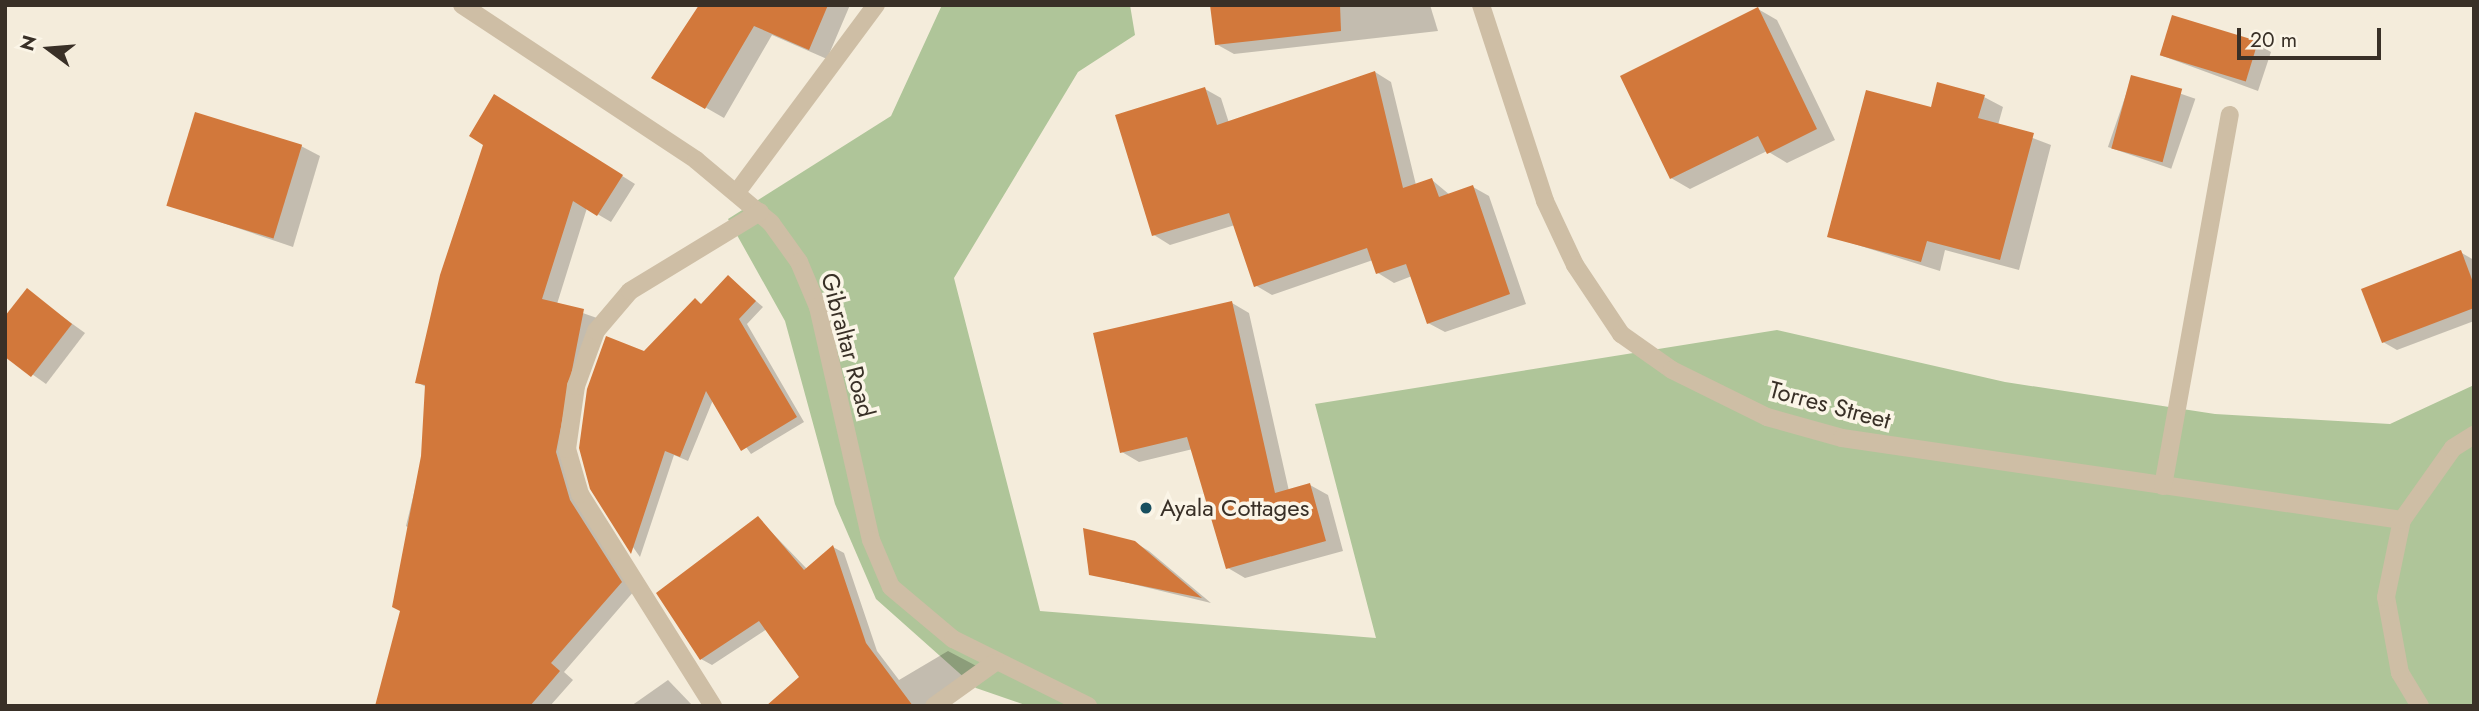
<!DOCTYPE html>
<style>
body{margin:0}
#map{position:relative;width:2479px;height:711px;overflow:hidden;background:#f4ecdb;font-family:Jost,sans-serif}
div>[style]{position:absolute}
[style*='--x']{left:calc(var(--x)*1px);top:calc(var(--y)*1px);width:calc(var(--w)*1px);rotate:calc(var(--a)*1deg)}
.green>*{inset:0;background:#afc599}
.shadow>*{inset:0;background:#0003;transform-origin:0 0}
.building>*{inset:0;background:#d2783b;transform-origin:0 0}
.minor>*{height:18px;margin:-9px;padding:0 9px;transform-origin:9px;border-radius:9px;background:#cebea5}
.dots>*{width:19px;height:19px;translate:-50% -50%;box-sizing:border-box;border:4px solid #fbf5e7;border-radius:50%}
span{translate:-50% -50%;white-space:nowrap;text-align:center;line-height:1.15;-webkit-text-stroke:7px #fbf5e7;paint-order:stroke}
.street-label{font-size:24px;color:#393027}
.poi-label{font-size:24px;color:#393027}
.left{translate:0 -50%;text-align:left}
.frame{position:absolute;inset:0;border:7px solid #393027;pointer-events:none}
.north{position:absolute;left:14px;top:14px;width:70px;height:70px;-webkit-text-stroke:5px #fbf5e7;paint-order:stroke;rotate:286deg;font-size:19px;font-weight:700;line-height:28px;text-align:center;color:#393027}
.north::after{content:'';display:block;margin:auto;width:24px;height:32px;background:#393027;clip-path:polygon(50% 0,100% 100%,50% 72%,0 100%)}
.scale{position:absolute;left:2237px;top:28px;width:144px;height:32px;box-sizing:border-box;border:4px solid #393027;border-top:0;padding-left:9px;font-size:21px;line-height:24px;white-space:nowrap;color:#393027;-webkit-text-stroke:5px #fbf5e7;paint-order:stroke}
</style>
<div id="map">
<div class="green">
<i style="clip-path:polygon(942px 5px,1130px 5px,1135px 35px,1078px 72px,954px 278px,1040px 611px,1376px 638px,1315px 404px,1777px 330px,2005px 382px,2215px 414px,2390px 424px,2474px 385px,2474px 706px,1028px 706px,976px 688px,876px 599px,835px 504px,785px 321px,728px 219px,891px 116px)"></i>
</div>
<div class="shadow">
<i style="clip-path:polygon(701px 5px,850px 5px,827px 59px,772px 35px,724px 118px,654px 78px)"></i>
<i style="clip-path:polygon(1212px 5px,1430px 5px,1438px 31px,1234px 54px,1216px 44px)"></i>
<i style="clip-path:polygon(1758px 9px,1777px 20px,1835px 140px,1787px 163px,1767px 151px,1690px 189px,1671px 178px)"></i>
<i style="clip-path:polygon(2257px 44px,2271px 52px,2258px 91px,2160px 55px)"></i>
<i style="clip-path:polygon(1375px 72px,1391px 82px,1416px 185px,1432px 180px,1450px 195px,1473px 187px,1489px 196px,1526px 304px,1445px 332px,1428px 323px,1412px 276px,1394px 283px,1378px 273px,1373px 260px,1272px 295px,1255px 285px,1235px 225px,1170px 245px,1154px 235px,1205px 89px,1221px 98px,1229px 123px)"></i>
<i style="left:2132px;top:77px;width:67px;height:74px;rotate:19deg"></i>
<i style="clip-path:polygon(1984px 97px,2003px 107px,1998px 125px,2051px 145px,2019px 270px,1945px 250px,1940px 271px,1829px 236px,1932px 109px)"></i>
<i style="clip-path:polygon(508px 104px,635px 184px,611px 222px,587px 208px,557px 304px,597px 318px,569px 460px,635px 590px,564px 672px,573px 680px,550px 706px,377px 706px,402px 611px,413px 531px,406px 526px,423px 456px,426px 387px,417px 382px)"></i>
<i style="clip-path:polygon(301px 146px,320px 156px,293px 247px,170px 205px)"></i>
<i style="clip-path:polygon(2460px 252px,2474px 260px,2474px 321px,2397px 350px,2383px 342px)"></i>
<i style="clip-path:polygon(728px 277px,763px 307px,747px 324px,804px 422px,751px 454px,713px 400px,688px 461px,674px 455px,640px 557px,592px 489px,644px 353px,695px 300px,702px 305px)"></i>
<i style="clip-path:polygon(27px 291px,85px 333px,46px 384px,5px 355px)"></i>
<i style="clip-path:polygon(1232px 303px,1249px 313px,1289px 491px,1310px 485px,1328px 495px,1343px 551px,1245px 578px,1228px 568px,1193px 449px,1139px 462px,1122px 452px)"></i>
<i style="clip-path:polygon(758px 518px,807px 569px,833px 547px,844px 553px,877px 651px,899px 680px,948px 651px,984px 670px,936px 706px,769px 706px,801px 677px,767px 629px,712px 665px,701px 659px)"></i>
<i style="clip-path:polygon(1134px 542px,1149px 551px,1211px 603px,1091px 574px)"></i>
<i style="clip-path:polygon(668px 680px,693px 706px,631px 706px)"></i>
</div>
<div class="building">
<i style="clip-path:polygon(699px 5px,828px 5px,809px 50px,754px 26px,705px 109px,651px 78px)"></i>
<i style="clip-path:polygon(1210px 5px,1340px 5px,1341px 31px,1215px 45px)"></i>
<i style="clip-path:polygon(1758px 7px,1817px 129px,1767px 154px,1758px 136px,1670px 179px,1620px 76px)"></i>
<i style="left:2172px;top:15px;width:90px;height:42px;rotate:17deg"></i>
<i style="clip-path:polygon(1375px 71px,1403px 188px,1432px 178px,1439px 197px,1473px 185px,1510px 294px,1427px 324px,1406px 264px,1376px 274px,1367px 248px,1254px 287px,1229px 213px,1152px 236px,1115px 115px,1205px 87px,1217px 125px)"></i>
<i style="left:2131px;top:75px;width:53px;height:76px;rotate:15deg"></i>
<i style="clip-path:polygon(1937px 82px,1985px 95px,1978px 118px,2034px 133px,2000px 260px,1927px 241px,1921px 262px,1827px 237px,1866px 90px,1931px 107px)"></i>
<i style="clip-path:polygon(494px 94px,623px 175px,597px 216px,573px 201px,542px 299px,584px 309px,556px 452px,570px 500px,622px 582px,551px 663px,560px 671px,530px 706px,375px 706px,400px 611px,392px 607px,421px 456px,425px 385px,415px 383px,440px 275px,483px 145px,469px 136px)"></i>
<i style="left:195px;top:112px;width:112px;height:98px;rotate:17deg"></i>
<i style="clip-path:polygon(2461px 250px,2474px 285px,2474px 308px,2382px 343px,2361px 289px)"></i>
<i style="clip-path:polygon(728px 275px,756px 301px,739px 319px,797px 417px,741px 451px,706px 391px,680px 457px,665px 451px,631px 554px,590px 489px,579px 448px,587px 389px,606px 336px,644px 351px,695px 298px,701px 304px)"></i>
<i style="clip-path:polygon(27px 288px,72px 324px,31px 377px,5px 357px,5px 316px)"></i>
<i style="clip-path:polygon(1232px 301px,1275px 493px,1310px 483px,1326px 541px,1226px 569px,1187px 437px,1120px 453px,1093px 333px)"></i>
<i style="clip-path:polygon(758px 516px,804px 570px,833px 545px,866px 643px,913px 706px,766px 706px,799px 677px,759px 621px,700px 660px,656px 593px)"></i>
<i style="clip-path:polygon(1083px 528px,1135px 541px,1202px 598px,1089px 575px)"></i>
</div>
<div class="minor">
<i style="--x:462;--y:5;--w:281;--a:33.5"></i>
<i style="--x:696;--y:160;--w:98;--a:40"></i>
<i style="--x:771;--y:223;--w:48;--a:54.3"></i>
<i style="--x:799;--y:262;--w:49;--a:67.1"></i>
<i style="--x:818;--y:307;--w:239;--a:77.2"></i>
<i style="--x:871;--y:540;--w:51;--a:66.9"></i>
<i style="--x:891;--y:587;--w:81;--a:40"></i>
<i style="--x:953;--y:639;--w:151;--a:26.4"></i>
<i style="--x:1481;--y:5;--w:206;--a:71.9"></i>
<i style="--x:1545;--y:201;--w:71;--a:64.9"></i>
<i style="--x:1575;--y:265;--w:83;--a:56.3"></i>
<i style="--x:1621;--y:334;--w:62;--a:35.2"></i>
<i style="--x:1672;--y:370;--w:106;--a:26.3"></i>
<i style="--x:1767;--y:417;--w:78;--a:15.6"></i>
<i style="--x:1842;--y:438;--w:566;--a:8.33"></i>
<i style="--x:737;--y:192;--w:233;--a:-53.4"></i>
<i style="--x:2163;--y:486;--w:377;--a:-79.8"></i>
<i style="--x:713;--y:706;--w:250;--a:-122.1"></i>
<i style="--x:580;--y:494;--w:47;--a:-106.1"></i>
<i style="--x:567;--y:449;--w:64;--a:-81.9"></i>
<i style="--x:576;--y:386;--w:59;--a:-70"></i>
<i style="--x:596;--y:331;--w:52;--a:-49.6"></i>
<i style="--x:630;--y:291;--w:152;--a:-31.3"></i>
<i style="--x:934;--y:706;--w:74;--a:-35.6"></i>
<i style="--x:2420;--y:706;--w:39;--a:-121"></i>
<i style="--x:2400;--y:673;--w:77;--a:-100.4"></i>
<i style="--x:2386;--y:597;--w:79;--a:-78.3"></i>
<i style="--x:2402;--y:520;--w:88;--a:-54.7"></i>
<i style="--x:2453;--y:448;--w:25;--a:-32"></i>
</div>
<div class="dots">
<i style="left:1146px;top:508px;background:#184f5f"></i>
</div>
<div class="street-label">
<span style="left:848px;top:345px;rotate:75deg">Gibraltar Road</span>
<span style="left:1830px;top:405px;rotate:15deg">Torres Street</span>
</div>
<div class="poi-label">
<span class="left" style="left:1160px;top:508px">Ayala Cottages</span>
</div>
<div class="frame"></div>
<div class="north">N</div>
<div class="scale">20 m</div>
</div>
